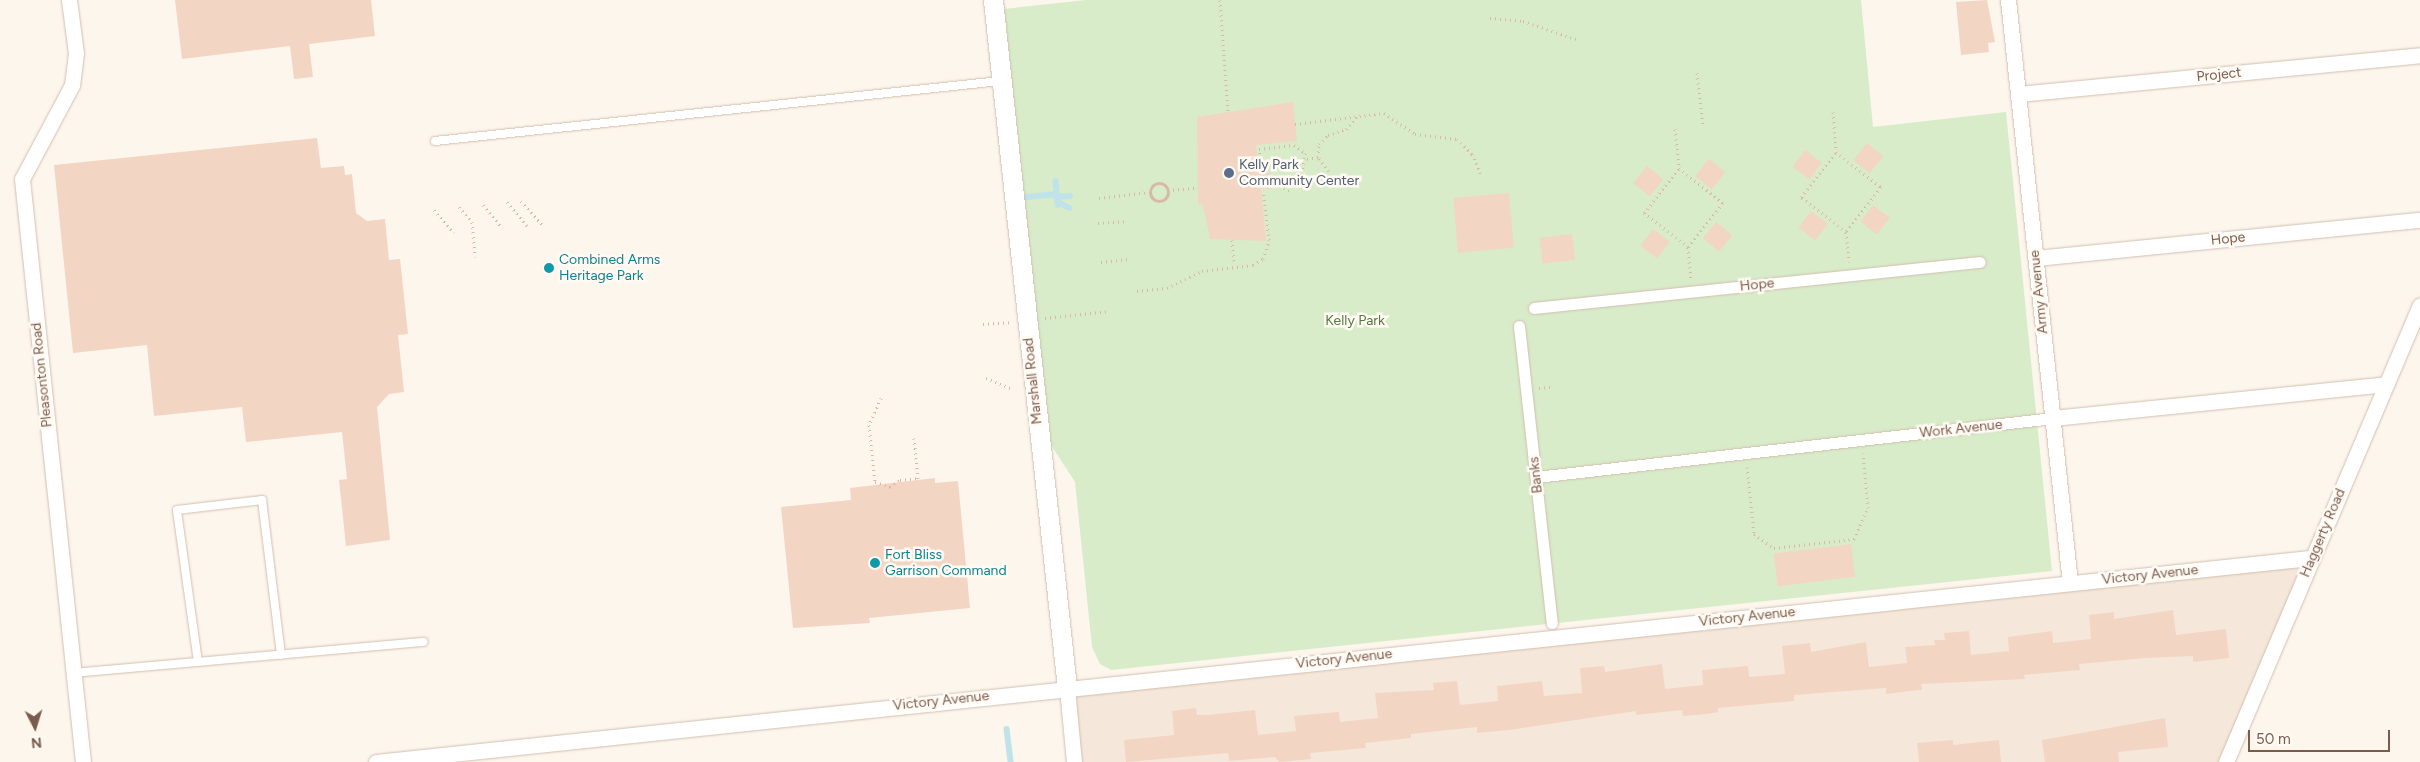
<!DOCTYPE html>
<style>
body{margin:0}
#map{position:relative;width:2420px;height:762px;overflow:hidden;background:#fdf6ec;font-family:Figtree,sans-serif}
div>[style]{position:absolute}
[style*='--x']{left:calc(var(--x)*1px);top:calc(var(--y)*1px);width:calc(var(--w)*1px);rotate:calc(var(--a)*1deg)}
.residential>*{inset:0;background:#f5e8da}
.green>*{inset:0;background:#d8ecc9}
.stream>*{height:5.5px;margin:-2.75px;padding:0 2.75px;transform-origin:2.75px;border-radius:2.75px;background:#bfe3e8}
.building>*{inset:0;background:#f3d5c3;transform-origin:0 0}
.path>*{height:3px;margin-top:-1.5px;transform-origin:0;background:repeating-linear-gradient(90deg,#d9b8a5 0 1px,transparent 0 5px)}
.path>.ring{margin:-1.5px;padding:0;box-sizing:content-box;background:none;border:3px solid #d9b8a5;border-radius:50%}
.roads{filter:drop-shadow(0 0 1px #d1beb0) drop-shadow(0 0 1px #d1beb0)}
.service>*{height:8px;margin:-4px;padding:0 4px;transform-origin:4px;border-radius:4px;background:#fff}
.pedestrian>*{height:11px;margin:-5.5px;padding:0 5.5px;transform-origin:5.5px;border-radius:5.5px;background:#fff}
.minor>*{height:15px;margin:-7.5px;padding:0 7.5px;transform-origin:7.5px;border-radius:7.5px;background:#fff}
.tertiary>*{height:19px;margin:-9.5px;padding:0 9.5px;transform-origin:9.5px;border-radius:9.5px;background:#fff}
.dots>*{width:14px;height:14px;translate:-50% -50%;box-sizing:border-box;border:2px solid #fffaf3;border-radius:50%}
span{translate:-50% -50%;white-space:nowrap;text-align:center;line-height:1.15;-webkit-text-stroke:5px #fffaf3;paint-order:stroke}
.street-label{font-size:14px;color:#7a5c4d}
.service-label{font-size:14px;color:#4e5e75}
.left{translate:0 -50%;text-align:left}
.culture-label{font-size:14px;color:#0d838f}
.park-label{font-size:14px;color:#537a41}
.north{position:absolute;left:10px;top:702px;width:50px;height:50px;-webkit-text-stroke:4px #fffaf3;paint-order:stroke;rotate:175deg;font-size:14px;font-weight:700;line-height:20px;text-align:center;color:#7a5c4d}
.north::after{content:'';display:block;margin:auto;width:18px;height:22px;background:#7a5c4d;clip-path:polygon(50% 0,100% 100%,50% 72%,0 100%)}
.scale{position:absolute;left:2248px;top:730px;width:142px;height:22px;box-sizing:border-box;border:2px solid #7a5c4d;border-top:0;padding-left:6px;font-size:15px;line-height:18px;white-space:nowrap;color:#7a5c4d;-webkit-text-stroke:4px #fffaf3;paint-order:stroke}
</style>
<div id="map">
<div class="residential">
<i style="clip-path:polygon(2312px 558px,2226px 762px,1074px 762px,1067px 688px)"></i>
</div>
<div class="green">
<i style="clip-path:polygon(1086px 0,1861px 0,1873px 127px,2006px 112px,2052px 571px,1111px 670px,1100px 664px,1092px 647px,1075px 482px,1038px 425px,994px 10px)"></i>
</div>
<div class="stream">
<i style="--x:1056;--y:181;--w:24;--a:85"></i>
<i style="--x:1057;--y:197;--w:13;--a:-4"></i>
<i style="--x:1017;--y:198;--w:40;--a:-5.7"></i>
<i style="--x:1058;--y:202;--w:13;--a:27"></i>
<i style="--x:1007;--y:729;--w:33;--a:83"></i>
</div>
<div class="building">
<i style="clip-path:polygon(175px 0,371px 0,375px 36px,309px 44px,313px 77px,294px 79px,290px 46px,182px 59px)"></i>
<i style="clip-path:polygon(1987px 0,1995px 42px,1988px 43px,1989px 52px,1961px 55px,1956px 2px)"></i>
<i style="clip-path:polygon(1293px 102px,1297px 141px,1256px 145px,1259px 173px,1269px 172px,1271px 190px,1261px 188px,1266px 241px,1210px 239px,1203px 204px,1198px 205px,1197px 117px)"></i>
<i style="clip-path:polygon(317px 138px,321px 168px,344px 166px,345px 175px,352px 174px,356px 213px,367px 221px,385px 219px,389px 260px,400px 259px,408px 334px,398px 335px,404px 392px,389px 394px,377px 407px,390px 540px,346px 546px,339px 480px,347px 479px,342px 432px,246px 442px,242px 407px,154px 416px,147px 345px,73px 353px,54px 165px)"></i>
<i style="left:1867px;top:143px;width:21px;height:22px;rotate:39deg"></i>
<i style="left:1805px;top:150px;width:21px;height:21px;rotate:37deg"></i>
<i style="left:1709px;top:159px;width:21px;height:22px;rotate:39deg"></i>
<i style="left:1647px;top:166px;width:21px;height:22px;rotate:39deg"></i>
<i style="left:1509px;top:193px;width:55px;height:56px;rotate:85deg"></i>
<i style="left:1873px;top:205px;width:21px;height:21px;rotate:37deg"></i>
<i style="left:1811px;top:211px;width:21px;height:21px;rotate:37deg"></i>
<i style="left:1716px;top:222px;width:21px;height:21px;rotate:39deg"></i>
<i style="left:1653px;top:229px;width:21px;height:21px;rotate:37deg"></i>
<i style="left:1572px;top:234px;width:26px;height:33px;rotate:83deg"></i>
<i style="clip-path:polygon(935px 478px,935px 483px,958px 481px,970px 608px,869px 618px,870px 623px,793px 628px,781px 507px,851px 500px,850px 488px)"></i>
<i style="left:1851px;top:544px;width:33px;height:78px;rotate:83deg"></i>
<i style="clip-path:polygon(2173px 610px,2176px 635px,2226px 629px,2229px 658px,2193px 662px,2193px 656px,2146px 658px,2079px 664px,2080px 670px,2024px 675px,2025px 679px,1921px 684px,1922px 690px,1910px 691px,1886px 694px,1886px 688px,1794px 695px,1794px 701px,1718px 708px,1718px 712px,1707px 714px,1683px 716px,1682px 710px,1636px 715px,1636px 711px,1509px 730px,1477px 733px,1477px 727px,1411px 734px,1411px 738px,1365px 743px,1366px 748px,1310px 753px,1311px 759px,1279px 762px,1275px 757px,1229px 761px,1228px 753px,1126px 762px,1124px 740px,1174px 735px,1172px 711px,1196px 708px,1197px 715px,1208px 715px,1255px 710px,1258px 735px,1296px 731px,1294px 716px,1339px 712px,1340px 722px,1378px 718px,1375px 693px,1434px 690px,1433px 683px,1457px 681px,1460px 705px,1498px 701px,1497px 686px,1542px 681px,1544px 696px,1582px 693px,1580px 668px,1604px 666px,1605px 672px,1662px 664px,1665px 689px,1703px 685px,1702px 670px,1748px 666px,1749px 677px,1785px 674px,1782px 646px,1810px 643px,1811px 652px,1866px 642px,1869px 667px,1907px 663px,1905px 647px,1935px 645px,1934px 640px,1945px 640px,1944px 633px,1969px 631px,1971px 655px,2009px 651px,2008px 637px,2052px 631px,2053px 643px,2091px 639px,2089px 615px,2114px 612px,2114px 619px)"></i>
<i style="clip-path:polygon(2165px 718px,2168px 747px,2118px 752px,2119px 762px,2045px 762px,2042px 740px)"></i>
<i style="clip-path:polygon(1953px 740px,1953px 745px,1999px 740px,2001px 762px,1919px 762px,1917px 743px)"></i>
</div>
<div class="path">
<i style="--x:1220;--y:0;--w:111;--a:85.9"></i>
<i style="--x:1490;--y:18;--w:33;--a:5"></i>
<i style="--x:1523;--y:21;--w:56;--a:18.8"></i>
<i style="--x:1697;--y:73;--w:53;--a:83.5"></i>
<i style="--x:1833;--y:112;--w:40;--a:85.7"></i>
<i style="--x:1295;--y:124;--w:90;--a:-7"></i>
<i style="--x:1384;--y:113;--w:37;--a:34"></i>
<i style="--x:1415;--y:134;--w:42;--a:6.8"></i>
<i style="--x:1457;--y:139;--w:21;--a:45"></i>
<i style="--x:1472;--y:154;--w:22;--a:66"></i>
<i style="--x:1675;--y:129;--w:39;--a:84"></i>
<i style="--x:1307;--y:159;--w:11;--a:-10"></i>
<i style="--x:1329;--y:171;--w:18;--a:-128"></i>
<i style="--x:1318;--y:157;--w:13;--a:-86"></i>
<i style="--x:1319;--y:144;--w:13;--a:-45"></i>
<i style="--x:1328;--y:135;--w:19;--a:-18"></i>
<i style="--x:1346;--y:129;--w:20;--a:-49"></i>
<i style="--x:1262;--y:173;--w:24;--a:-97"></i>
<i style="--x:1259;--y:149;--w:35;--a:-7"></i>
<i style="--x:1294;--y:145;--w:14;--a:36"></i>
<i style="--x:1305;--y:153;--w:21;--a:98"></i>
<i style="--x:1302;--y:174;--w:33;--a:169"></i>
<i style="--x:1277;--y:179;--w:7;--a:74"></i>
<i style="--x:1279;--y:186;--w:14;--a:25"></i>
<i class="ring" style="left:1150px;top:183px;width:15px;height:15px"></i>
<i style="--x:1168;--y:190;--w:28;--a:-4"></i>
<i style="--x:1099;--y:198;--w:50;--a:-6.8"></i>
<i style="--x:521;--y:201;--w:31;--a:48"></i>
<i style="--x:507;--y:202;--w:31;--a:50"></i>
<i style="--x:483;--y:205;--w:30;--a:50"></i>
<i style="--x:459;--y:207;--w:20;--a:49"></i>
<i style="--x:472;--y:222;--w:35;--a:85"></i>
<i style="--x:434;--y:210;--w:30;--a:49"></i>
<i style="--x:1098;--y:223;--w:30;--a:-4"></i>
<i style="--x:1846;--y:232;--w:57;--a:-142.1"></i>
<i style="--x:1801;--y:197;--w:57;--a:-52.1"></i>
<i style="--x:1836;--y:152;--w:57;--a:37.9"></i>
<i style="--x:1881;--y:187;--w:57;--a:127.9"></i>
<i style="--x:1846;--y:232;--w:30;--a:84"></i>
<i style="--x:1232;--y:240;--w:24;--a:85"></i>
<i style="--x:1688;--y:247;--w:56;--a:-142.3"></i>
<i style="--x:1644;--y:213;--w:57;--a:-52.1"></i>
<i style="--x:1679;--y:168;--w:56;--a:38.5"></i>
<i style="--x:1723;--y:203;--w:56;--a:128.5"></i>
<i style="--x:1688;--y:247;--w:32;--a:85"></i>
<i style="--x:1101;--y:262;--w:30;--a:-6"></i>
<i style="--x:1137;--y:291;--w:30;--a:-6"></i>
<i style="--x:1167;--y:288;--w:39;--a:-26"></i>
<i style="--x:1202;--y:271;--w:51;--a:-6.7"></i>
<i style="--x:1253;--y:265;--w:12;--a:-31"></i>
<i style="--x:1263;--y:259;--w:20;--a:-72"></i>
<i style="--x:1269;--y:240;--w:50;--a:-96.8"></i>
<i style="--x:1045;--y:318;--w:65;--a:-6.1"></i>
<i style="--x:983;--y:324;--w:26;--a:-4"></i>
<i style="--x:986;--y:378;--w:27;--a:22"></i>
<i style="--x:1539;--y:388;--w:11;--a:-5"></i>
<i style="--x:881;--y:398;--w:30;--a:114"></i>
<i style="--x:869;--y:425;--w:57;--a:84"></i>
<i style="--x:875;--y:482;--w:16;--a:18"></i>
<i style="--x:890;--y:487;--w:12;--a:-35"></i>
<i style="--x:900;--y:480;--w:18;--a:-6"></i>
<i style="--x:914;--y:438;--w:41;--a:84.4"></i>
<i style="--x:1747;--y:467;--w:67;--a:84"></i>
<i style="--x:1754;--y:534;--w:24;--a:35"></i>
<i style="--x:1774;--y:548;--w:81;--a:-6.4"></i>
<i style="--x:1854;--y:539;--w:34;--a:-66"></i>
<i style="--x:1868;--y:508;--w:55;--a:-95.2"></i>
</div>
<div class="roads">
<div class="service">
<i style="--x:435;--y:141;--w:568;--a:-6.06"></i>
<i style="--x:198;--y:662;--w:153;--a:-97.9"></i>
<i style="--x:177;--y:510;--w:86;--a:-6.7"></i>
<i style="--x:262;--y:500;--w:156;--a:83"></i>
<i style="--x:74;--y:673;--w:351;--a:-5.1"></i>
</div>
<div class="pedestrian">
<i style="--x:1534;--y:308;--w:448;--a:-5.9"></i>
<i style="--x:1519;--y:326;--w:299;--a:83.7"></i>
<i style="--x:1536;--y:477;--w:520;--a:-6.51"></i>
</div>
<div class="minor">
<i style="--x:69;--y:0;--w:53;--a:82.5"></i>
<i style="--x:76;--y:53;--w:32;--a:97"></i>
<i style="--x:72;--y:85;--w:106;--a:118"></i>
<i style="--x:22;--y:179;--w:586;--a:84.03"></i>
<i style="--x:2008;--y:0;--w:586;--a:83.93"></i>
<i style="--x:2018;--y:94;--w:404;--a:-5.5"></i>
<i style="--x:2036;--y:258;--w:386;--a:-5.7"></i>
<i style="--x:2053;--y:418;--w:335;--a:-5.8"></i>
<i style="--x:1067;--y:688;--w:74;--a:84.6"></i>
<i style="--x:376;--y:762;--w:1947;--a:-6.02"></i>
<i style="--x:2226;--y:762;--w:496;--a:-67"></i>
</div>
<div class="tertiary">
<i style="--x:993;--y:0;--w:692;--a:83.86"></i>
</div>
</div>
<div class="dots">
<i style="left:1229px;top:173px;background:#5c6f8a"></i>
<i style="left:549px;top:268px;background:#0f9aa8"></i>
<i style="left:875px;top:563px;background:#0f9aa8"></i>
</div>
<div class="street-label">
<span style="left:2219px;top:75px;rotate:-6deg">Project</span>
<span style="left:2228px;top:239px;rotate:-6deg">Hope</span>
<span style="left:1757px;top:285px;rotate:-6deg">Hope</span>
<span style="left:2039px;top:292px;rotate:-96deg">Army Avenue</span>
<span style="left:42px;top:375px;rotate:-96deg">Pleasonton Road</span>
<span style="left:1033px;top:381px;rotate:-96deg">Marshall Road</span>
<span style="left:1961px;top:429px;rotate:-6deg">Work Avenue</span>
<span style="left:1536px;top:475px;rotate:-96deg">Banks</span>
<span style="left:2323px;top:533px;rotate:-67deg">Haggerty Road</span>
<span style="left:2150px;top:575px;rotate:-6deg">Victory Avenue</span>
<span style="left:1747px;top:617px;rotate:-6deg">Victory Avenue</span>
<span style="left:1344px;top:659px;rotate:-6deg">Victory Avenue</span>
<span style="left:941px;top:701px;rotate:-6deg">Victory Avenue</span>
</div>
<div class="service-label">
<span class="left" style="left:1239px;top:173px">Kelly Park<br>Community Center</span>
</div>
<div class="culture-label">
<span class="left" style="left:559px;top:268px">Combined Arms<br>Heritage Park</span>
<span class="left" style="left:885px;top:563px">Fort Bliss<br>Garrison Command</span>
</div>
<div class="park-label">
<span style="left:1355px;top:321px">Kelly Park</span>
</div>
<div class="north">N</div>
<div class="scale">50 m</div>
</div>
